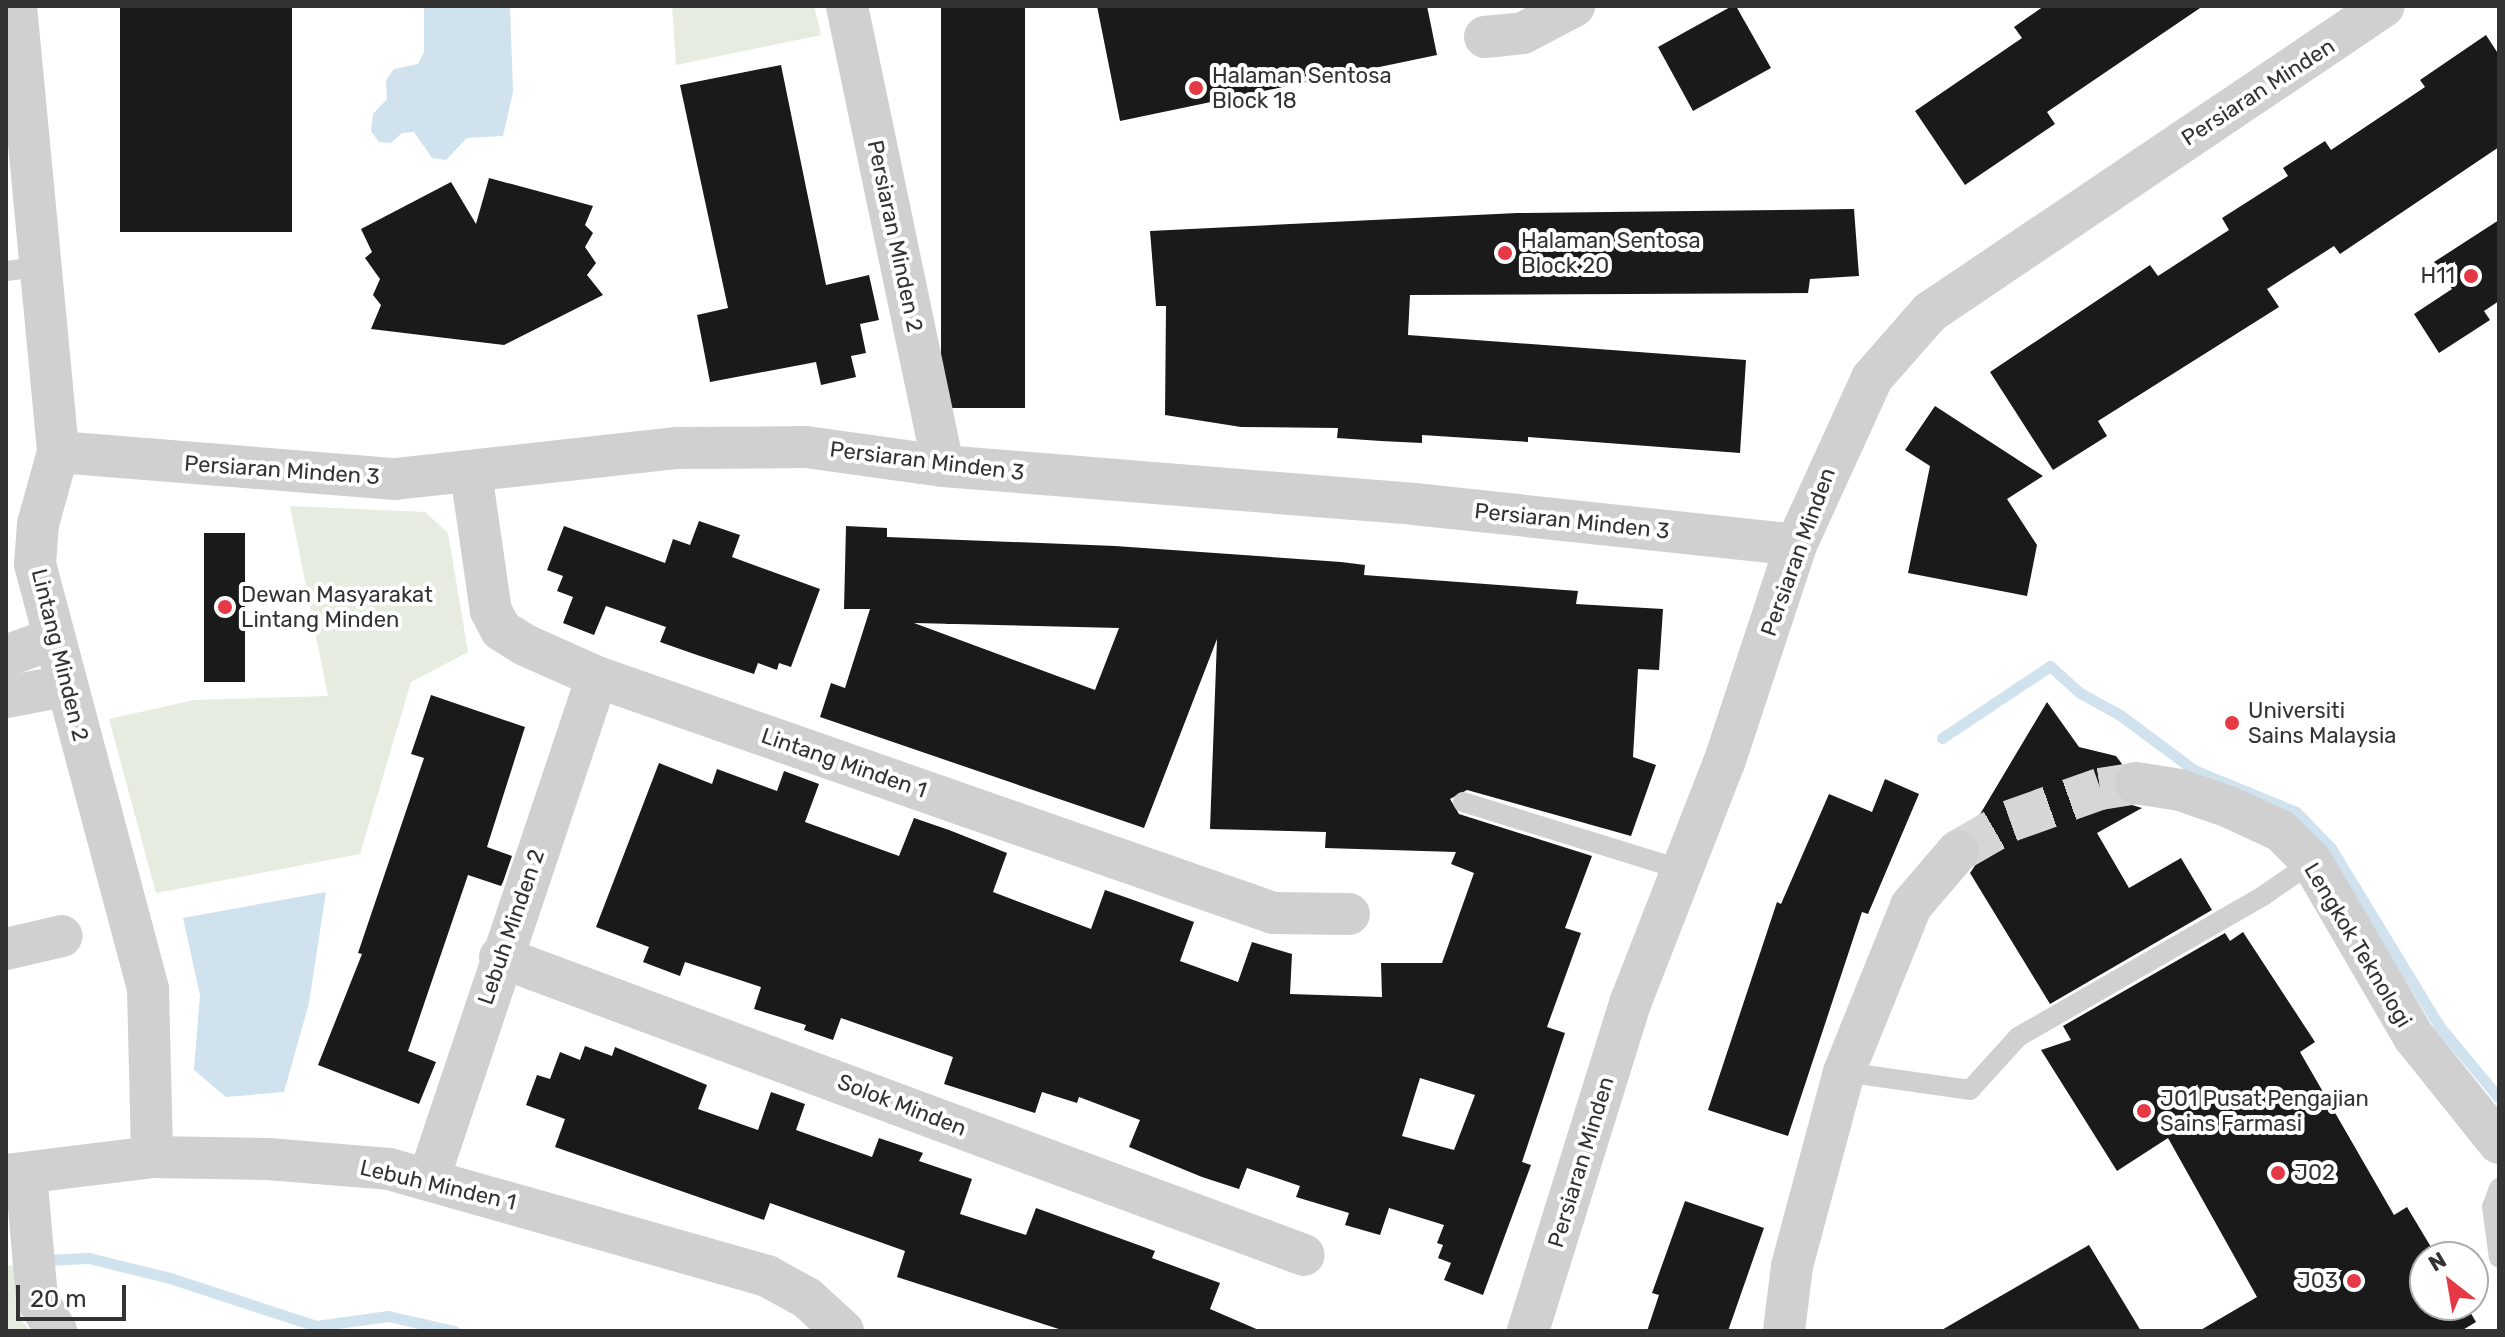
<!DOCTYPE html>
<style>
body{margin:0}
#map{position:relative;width:2505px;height:1337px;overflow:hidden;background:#fff;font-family:Rubik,sans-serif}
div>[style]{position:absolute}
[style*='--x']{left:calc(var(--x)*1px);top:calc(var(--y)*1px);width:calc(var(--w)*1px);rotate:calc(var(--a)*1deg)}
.green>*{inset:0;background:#e6ecdf}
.water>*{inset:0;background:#cfe2ee}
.stream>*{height:11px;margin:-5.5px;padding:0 5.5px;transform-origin:5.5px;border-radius:5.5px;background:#cfe2ee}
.building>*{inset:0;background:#1a1a1a;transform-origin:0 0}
.minor-tunnel>*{height:42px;margin-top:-21px;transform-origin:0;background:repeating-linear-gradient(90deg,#d6d6d6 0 42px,transparent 0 63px)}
.service>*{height:20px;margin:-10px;padding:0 10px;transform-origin:10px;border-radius:10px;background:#d0d0d0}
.minor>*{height:42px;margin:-21px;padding:0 21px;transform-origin:21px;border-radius:21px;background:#d0d0d0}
.dots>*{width:22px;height:22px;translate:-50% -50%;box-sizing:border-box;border:4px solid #fff;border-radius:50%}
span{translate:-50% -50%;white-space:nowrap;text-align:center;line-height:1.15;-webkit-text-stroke:8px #fff;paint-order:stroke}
.poi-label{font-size:22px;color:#333}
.left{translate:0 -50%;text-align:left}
.right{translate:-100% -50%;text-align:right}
.street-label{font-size:22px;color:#333}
.frame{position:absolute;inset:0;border:8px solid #333;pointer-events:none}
.north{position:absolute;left:2409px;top:1241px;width:80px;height:80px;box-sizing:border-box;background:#fff;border:2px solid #adadad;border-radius:50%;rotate:329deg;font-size:22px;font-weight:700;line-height:32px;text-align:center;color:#333}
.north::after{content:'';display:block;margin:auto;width:28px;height:36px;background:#e63946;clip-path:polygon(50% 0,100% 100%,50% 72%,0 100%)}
.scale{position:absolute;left:16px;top:1285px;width:110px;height:36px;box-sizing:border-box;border:4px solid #333;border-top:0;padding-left:10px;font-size:24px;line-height:28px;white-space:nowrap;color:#333;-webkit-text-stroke:6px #fff;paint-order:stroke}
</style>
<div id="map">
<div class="green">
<i style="clip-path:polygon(672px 6px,814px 6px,821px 35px,676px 65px)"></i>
<i style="clip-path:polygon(290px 506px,425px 512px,448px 533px,468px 652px,411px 682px,360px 854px,156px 893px,109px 719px,194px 700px,328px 696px)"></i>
<i style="clip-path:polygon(14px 1265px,23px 1323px,31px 1331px,6px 1331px,6px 1266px)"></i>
</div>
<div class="water">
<i style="clip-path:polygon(424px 6px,510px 6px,513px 92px,503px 136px,467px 138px,446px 160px,432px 158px,414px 132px,402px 133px,391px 143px,379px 142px,371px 131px,373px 114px,387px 99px,386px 80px,394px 69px,418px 64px,424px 52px)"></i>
<i style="clip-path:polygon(326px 892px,309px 1003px,284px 1092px,226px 1097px,194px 1070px,200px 995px,183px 918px)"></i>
</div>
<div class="stream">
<i style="--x:1942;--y:738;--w:130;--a:-33.7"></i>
<i style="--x:2050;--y:666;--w:40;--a:42"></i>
<i style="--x:2080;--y:693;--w:46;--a:28.8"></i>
<i style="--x:2120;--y:715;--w:92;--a:36.6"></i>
<i style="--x:2194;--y:770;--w:110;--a:22.4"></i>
<i style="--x:2296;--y:812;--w:50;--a:45.8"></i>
<i style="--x:2331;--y:848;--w:210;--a:58.7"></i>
<i style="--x:2440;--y:1027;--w:92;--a:50.3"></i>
<i style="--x:43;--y:1260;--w:46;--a:-2.5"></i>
<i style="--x:89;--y:1258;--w:83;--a:13.9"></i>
<i style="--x:170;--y:1278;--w:154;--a:18.2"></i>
<i style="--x:316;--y:1326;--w:73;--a:-7.9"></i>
<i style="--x:388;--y:1316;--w:68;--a:12.8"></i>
</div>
<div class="building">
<i style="left:120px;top:6px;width:172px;height:226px"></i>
<i style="left:941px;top:6px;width:84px;height:402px"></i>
<i style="clip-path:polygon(1097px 6px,1427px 6px,1437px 55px,1120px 121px)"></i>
<i style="clip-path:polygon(1732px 6px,1736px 6px,1771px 68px,1693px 111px,1658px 47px)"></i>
<i style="clip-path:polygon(2044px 6px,2203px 6px,2047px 112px,2055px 124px,1965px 185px,1915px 111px,2022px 38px,2014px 27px)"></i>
<i style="clip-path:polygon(2486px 35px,2499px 55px,2499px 147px,2340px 254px,2334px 246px,2267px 289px,2279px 307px,2098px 421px,2107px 436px,2053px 470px,1990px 372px,2150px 265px,2158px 276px,2229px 230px,2222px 218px,2288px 176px,2283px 168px,2325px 141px,2331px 150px,2425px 87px,2420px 80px)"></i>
<i style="clip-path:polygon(781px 65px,826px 285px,869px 275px,879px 320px,860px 324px,866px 353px,851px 356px,856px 377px,821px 385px,816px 362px,710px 382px,697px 315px,728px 308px,680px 85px)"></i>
<i style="clip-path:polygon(489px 178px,593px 206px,585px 225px,593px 233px,585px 247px,596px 263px,587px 275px,603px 295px,504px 345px,371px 329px,381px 305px,373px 295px,380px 279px,365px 258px,372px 252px,361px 229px,451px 182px,476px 224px)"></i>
<i style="clip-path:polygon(1854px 209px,1859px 276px,1810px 279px,1808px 293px,1410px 295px,1408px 335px,1746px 360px,1740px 453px,1528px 437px,1528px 442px,1422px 435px,1422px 443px,1381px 441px,1337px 438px,1338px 428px,1241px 427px,1165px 415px,1166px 306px,1156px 306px,1150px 231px,1517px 213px)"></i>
<i style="clip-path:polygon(2499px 220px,2499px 301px,2484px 311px,2490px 320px,2439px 353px,2414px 314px,2452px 289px,2434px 262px)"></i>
<i style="clip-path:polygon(1935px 406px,2043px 476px,2007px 499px,2037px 545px,2027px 596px,1908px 573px,1930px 466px,1905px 450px)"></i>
<i style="clip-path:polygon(699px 521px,740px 535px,732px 557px,820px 589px,791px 667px,779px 663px,777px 670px,758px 663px,754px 674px,697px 655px,660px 642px,666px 627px,606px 606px,594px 635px,563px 623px,573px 597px,557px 591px,563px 576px,547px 570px,564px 526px,665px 563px,673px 539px,690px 545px)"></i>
<i style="clip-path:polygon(evenodd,846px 526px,887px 528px,887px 537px,1115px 546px,1341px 562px,1365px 565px,1364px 575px,1578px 591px,1576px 604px,1663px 609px,1659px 670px,1638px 669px,1633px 757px,1656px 765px,1631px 836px,1467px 790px,1450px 799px,1459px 814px,1592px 856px,1565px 928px,1581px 933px,1547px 1027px,1565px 1033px,1522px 1162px,1531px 1165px,1483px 1295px,1444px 1280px,1451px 1263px,1438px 1258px,1443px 1245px,1437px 1243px,1444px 1225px,1389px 1208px,1380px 1235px,1345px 1225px,1349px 1213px,1296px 1197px,1300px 1186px,1247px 1168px,1239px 1189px,1202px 1177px,1129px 1147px,1140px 1120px,1079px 1097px,1077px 1103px,1042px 1092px,1035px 1113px,944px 1084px,953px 1057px,841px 1018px,833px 1040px,804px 1030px,806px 1025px,754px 1009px,761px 987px,685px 962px,680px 976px,643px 962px,649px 947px,596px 927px,659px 763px,712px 784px,717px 769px,777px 791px,784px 771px,819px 784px,805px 822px,899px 856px,914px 818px,949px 830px,1007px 853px,993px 892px,1091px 929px,1105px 890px,1139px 902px,1194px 922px,1180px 961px,1238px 982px,1252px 942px,1292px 954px,1290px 994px,1382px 997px,1381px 963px,1442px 963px,1474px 873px,1451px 864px,1456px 852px,1325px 848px,1326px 832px,1210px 829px,1217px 639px,1144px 828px,820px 717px,831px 683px,845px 688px,870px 609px,844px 609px,846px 526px,914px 623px,1119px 628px,1095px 690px,914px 623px,846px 526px,1420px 1078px,1475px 1095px,1454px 1150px,1402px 1136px,1420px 1078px)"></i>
<i style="left:204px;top:533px;width:41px;height:149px"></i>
<i style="clip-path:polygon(431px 695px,525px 727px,487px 847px,512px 856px,503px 882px,501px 886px,468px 875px,408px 1051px,436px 1062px,419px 1104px,318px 1065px,362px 954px,358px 953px,424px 758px,411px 754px)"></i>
<i style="clip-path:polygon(2047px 702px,2079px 747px,2116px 756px,2122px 764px,2113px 778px,2114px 792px,2122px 802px,2142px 808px,2097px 833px,2129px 888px,2181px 858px,2212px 910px,2050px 1004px,1970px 873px,1982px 855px,1980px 842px,1970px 831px)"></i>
<i style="clip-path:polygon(1885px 779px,1919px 794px,1868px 914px,1862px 912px,1788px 1136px,1708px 1110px,1777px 902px,1781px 904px,1829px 794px,1872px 812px)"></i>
<i style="clip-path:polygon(2243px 932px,2315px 1042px,2300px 1052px,2394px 1215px,2407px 1207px,2437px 1257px,2425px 1257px,2425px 1305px,2466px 1305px,2476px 1322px,2461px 1331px,2199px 1331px,2257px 1297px,2168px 1138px,2117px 1171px,2041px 1050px,2071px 1040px,2063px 1026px,2225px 933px,2230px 941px)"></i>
<i style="clip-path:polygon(585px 1046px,612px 1056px,615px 1047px,707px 1085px,698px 1109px,758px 1130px,771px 1092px,805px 1104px,796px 1130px,872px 1157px,879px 1138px,923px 1153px,919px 1161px,972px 1179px,960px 1214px,1026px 1235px,1036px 1208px,1155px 1251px,1152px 1258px,1220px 1283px,1210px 1309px,1261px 1331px,1065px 1331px,897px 1277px,905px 1251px,770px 1203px,764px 1220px,555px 1147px,565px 1119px,526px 1105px,537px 1075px,550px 1079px,560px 1052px,580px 1060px)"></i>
<i style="clip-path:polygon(1685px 1201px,1764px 1228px,1728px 1331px,1647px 1331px,1659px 1295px,1652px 1293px)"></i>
<i style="clip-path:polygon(2089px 1245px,2141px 1331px,1940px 1331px)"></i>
</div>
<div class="minor-tunnel">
<i style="--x:1958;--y:851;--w:60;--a:-30"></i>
<i style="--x:2010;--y:821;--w:96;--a:-19.6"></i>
<i style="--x:2100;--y:789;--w:36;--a:-9"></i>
</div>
<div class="service">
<i style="--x:6;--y:271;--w:34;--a:-7"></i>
<i style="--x:1463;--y:802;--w:229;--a:17.2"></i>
<i style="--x:1844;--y:1072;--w:127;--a:8.1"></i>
<i style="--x:1970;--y:1090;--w:72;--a:-47.8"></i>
<i style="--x:2018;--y:1037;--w:283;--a:-29.9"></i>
<i style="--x:2263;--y:896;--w:60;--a:-34.8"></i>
<i style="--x:2499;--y:1188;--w:20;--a:110"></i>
<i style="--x:2492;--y:1207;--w:51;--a:82.2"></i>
</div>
<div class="minor">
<i style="--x:16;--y:6;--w:448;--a:84.6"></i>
<i style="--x:58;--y:452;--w:75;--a:105.5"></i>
<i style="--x:38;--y:524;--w:40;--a:94.3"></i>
<i style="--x:35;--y:564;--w:440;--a:75.1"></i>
<i style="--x:148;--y:989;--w:168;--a:88.6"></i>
<i style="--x:847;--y:6;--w:470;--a:78.2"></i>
<i style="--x:1485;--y:37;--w:38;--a:-6"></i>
<i style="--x:1523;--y:33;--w:58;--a:-27.9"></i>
<i style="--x:58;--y:452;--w:338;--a:4.6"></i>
<i style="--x:395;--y:479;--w:284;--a:-6.3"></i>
<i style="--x:677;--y:448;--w:129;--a:-0.4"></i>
<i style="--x:806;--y:447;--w:138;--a:7.9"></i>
<i style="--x:943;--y:466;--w:473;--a:4.6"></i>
<i style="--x:1414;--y:504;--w:384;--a:6.1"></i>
<i style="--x:471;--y:473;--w:139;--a:81.8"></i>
<i style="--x:491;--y:611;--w:21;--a:62"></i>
<i style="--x:501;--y:630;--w:28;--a:32"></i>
<i style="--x:525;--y:645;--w:79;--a:24"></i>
<i style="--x:597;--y:677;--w:716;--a:19.24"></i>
<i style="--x:1273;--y:913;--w:76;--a:0.8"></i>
<i style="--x:6;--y:656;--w:49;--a:-20.3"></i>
<i style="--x:6;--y:697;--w:59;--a:-10.7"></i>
<i style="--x:2136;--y:783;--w:45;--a:9"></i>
<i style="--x:2180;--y:790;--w:52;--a:19.1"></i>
<i style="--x:2229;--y:807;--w:57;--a:24.8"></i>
<i style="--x:2281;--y:831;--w:44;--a:45"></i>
<i style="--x:2312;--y:862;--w:203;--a:59.8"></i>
<i style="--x:2414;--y:1037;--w:136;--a:51.3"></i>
<i style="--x:6;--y:949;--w:57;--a:-13.1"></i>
<i style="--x:500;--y:957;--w:857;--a:20.34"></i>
<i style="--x:26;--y:1173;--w:126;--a:85"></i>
<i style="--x:37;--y:1299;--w:37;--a:59"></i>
<i style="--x:6;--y:1175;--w:147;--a:-7"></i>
<i style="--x:152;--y:1157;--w:116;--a:1"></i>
<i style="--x:268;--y:1159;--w:121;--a:4.7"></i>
<i style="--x:389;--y:1169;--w:393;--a:15.8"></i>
<i style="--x:767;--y:1276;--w:46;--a:28.8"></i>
<i style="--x:807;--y:1298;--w:49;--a:42.5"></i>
<i style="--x:429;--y:1178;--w:528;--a:-71.46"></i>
<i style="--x:1528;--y:1331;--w:346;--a:-72.7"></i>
<i style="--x:1631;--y:1001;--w:256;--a:-68.7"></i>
<i style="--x:1724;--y:763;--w:230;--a:-71.7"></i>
<i style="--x:1796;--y:545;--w:183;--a:-65.5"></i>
<i style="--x:1872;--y:378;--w:88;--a:-48.7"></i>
<i style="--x:1930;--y:312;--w:547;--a:-33.98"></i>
<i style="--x:1784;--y:1331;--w:65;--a:-83"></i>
<i style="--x:1792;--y:1266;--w:201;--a:-75"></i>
<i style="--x:1844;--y:1072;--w:179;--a:-68"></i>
<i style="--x:1911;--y:906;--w:72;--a:-49.5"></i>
</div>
<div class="dots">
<i style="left:1196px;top:88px;background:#e63946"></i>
<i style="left:1505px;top:253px;background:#e63946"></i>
<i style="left:2471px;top:276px;background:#e63946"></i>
<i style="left:225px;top:607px;background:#e63946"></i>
<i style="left:2232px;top:723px;background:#e63946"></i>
<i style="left:2144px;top:1111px;background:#e63946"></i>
<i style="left:2278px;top:1173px;background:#e63946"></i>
<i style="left:2354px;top:1281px;background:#e63946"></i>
</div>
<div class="poi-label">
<span class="left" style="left:1212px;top:88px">Halaman Sentosa<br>Block 18</span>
<span class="left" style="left:1521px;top:253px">Halaman Sentosa<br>Block 20</span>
<span class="right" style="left:2455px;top:276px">H11</span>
<span class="left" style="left:241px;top:607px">Dewan Masyarakat<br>Lintang Minden</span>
<span class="left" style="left:2248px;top:723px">Universiti<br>Sains Malaysia</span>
<span class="left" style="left:2160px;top:1111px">J01 Pusat Pengajian<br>Sains Farmasi</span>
<span class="left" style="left:2294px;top:1173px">J02</span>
<span class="right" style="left:2338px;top:1281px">J03</span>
</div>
<div class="street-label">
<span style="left:2258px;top:92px;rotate:-33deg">Persiaran Minden</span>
<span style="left:895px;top:236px;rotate:78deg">Persiaran Minden 2</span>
<span style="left:927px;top:461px;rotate:7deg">Persiaran Minden 3</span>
<span style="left:282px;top:470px;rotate:4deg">Persiaran Minden 3</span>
<span style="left:1572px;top:521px;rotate:6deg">Persiaran Minden 3</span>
<span style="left:1798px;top:552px;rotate:-70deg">Persiaran Minden</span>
<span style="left:60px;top:655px;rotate:76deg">Lintang Minden 2</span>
<span style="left:844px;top:763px;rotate:19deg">Lintang Minden 1</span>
<span style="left:511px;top:927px;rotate:-71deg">Lebuh Minden 2</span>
<span style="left:2358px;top:945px;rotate:59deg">Lengkok Teknologi</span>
<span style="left:902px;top:1105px;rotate:21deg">Solok Minden</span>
<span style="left:1581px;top:1162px;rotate:-73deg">Persiaran Minden</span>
<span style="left:438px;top:1185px;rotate:13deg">Lebuh Minden 1</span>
</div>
<div class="frame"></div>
<div class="north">N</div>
<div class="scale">20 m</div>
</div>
